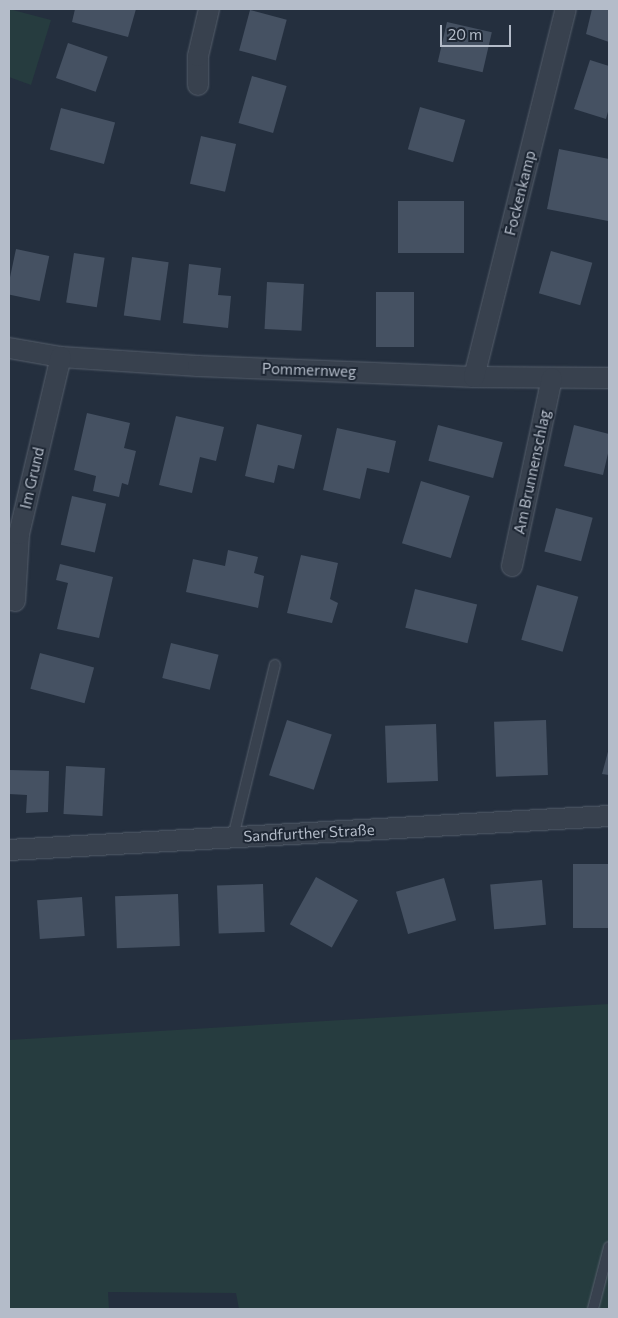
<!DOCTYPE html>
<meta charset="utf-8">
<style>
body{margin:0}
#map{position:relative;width:618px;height:1318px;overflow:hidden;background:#242f3e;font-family:Commissioner,sans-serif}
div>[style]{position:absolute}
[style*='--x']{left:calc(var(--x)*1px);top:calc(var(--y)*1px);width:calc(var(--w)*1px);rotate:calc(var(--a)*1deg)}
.green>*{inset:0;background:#263c3f}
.building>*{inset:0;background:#455162;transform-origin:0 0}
.roads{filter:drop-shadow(0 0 1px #565f6c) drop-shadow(0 0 1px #565f6c)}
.service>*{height:10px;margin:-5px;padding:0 5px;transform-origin:5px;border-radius:5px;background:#38414e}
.minor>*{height:20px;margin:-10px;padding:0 10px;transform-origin:10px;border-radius:10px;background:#38414e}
span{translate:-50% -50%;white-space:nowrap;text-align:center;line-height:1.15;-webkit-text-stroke:4px #1d2633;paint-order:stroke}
.street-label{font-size:15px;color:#b4bcc9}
.frame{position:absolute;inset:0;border:10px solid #b4bcc9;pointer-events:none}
.scale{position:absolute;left:440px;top:25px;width:71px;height:22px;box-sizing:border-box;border:2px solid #b4bcc9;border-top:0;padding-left:6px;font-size:15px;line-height:18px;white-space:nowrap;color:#b4bcc9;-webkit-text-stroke:4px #1d2633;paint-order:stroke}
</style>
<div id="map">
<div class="green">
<i style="clip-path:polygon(9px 9px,51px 20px,31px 85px,9px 77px)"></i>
<i style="clip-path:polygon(609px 1004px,609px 1309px,239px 1309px,236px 1293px,108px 1292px,109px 1309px,9px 1309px,9px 1040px)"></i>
</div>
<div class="building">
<i style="clip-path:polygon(75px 9px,136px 9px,128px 37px,72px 22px)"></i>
<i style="clip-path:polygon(592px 9px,609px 9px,609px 42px,586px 34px)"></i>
<i style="left:250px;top:10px;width:38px;height:42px;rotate:15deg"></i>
<i style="left:447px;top:22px;width:46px;height:41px;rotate:13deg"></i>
<i style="left:68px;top:43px;width:42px;height:37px;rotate:19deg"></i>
<i style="clip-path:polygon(590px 60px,609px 66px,609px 108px,606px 119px,574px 109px)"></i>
<i style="left:252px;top:76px;width:36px;height:49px;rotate:16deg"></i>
<i style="left:420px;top:107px;width:47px;height:44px;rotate:16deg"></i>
<i style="left:61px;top:108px;width:56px;height:43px;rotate:15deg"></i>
<i style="left:201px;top:136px;width:36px;height:49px;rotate:13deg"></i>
<i style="clip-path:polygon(559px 149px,609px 159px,608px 221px,547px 209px)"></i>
<i style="left:398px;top:201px;width:66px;height:52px"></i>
<i style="left:16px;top:249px;width:34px;height:46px;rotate:12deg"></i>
<i style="left:551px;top:251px;width:43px;height:44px;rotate:16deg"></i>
<i style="left:74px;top:253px;width:31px;height:50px;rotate:9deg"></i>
<i style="left:132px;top:257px;width:37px;height:59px;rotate:8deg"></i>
<i style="clip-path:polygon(189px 264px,221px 268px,218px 295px,231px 296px,228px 328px,183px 323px)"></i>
<i style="left:267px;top:282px;width:37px;height:47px;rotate:3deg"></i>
<i style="left:376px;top:292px;width:38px;height:55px"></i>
<i style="clip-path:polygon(87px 413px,130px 423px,124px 448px,136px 451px,128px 485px,122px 483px,119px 497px,93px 491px,96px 476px,74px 470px)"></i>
<i style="clip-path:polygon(176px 416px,224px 427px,216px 461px,200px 457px,192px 493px,159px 485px)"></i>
<i style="clip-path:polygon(257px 424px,302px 435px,294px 469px,278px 465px,274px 483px,245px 476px)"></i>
<i style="left:438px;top:425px;width:67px;height:37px;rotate:15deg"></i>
<i style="clip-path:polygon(574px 425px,609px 434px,609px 449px,603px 475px,564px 466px)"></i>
<i style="clip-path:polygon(337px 428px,396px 441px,389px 473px,367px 468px,360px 499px,323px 490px)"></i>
<i style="left:421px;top:481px;width:51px;height:65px;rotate:17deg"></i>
<i style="left:72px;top:496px;width:35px;height:50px;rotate:13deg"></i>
<i style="left:556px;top:508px;width:38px;height:45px;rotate:15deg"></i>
<i style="clip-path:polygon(228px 550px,258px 557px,254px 573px,264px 576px,258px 608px,186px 592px,193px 559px,225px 566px)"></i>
<i style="clip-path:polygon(301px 555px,338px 563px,330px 599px,338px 603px,332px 623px,287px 613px)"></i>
<i style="clip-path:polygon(60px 564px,113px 577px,99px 638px,57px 629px,68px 583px,56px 580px)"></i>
<i style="left:537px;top:585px;width:43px;height:57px;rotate:16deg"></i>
<i style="left:415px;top:589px;width:64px;height:40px;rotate:14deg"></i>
<i style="left:171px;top:643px;width:49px;height:36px;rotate:14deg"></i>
<i style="left:40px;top:653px;width:56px;height:37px;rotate:15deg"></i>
<i style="left:287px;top:720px;width:47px;height:58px;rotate:18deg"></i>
<i style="left:546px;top:720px;width:55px;height:52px;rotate:88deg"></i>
<i style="left:436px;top:724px;width:57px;height:51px;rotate:88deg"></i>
<i style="clip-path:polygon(609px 748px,609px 775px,602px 774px)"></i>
<i style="left:66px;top:766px;width:39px;height:48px;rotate:3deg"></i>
<i style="clip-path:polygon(9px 770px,49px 771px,48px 812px,26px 813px,27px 795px,9px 794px)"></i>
<i style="left:573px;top:864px;width:36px;height:64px"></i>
<i style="left:316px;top:877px;width:48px;height:54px;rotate:29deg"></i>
<i style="left:444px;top:878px;width:44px;height:50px;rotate:74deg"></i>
<i style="left:542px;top:880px;width:45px;height:52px;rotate:85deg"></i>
<i style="left:263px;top:884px;width:48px;height:46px;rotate:88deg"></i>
<i style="left:178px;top:894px;width:52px;height:63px;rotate:88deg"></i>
<i style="left:82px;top:897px;width:39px;height:45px;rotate:86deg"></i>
</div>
<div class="roads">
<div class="service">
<i style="--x:233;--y:837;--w:177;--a:-76.3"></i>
<i style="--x:593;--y:1309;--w:64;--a:-75.5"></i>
</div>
<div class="minor">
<i style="--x:198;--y:85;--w:29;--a:-90"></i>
<i style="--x:198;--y:56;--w:48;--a:-76.8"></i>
<i style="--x:9;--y:348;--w:53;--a:9.8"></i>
<i style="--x:61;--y:357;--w:137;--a:3.8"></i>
<i style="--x:198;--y:366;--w:276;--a:2.3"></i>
<i style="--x:474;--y:377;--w:135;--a:0.4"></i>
<i style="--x:474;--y:377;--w:379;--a:-76"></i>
<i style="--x:512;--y:566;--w:192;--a:-78"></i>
<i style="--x:15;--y:601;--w:67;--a:-86.6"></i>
<i style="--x:19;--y:534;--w:182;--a:-76.7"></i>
<i style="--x:9;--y:850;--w:601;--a:-3.24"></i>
</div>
</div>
<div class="street-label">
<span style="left:520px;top:193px;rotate:-76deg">Fockenkamp</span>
<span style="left:309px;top:370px;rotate:2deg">Pommernweg</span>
<span style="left:532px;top:472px;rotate:-78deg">Am Brunnenschlag</span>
<span style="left:32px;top:478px;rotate:-77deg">Im Grund</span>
<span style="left:309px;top:833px;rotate:-3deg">Sandfurther Straße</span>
</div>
<div class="frame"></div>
<div class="scale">20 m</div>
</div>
